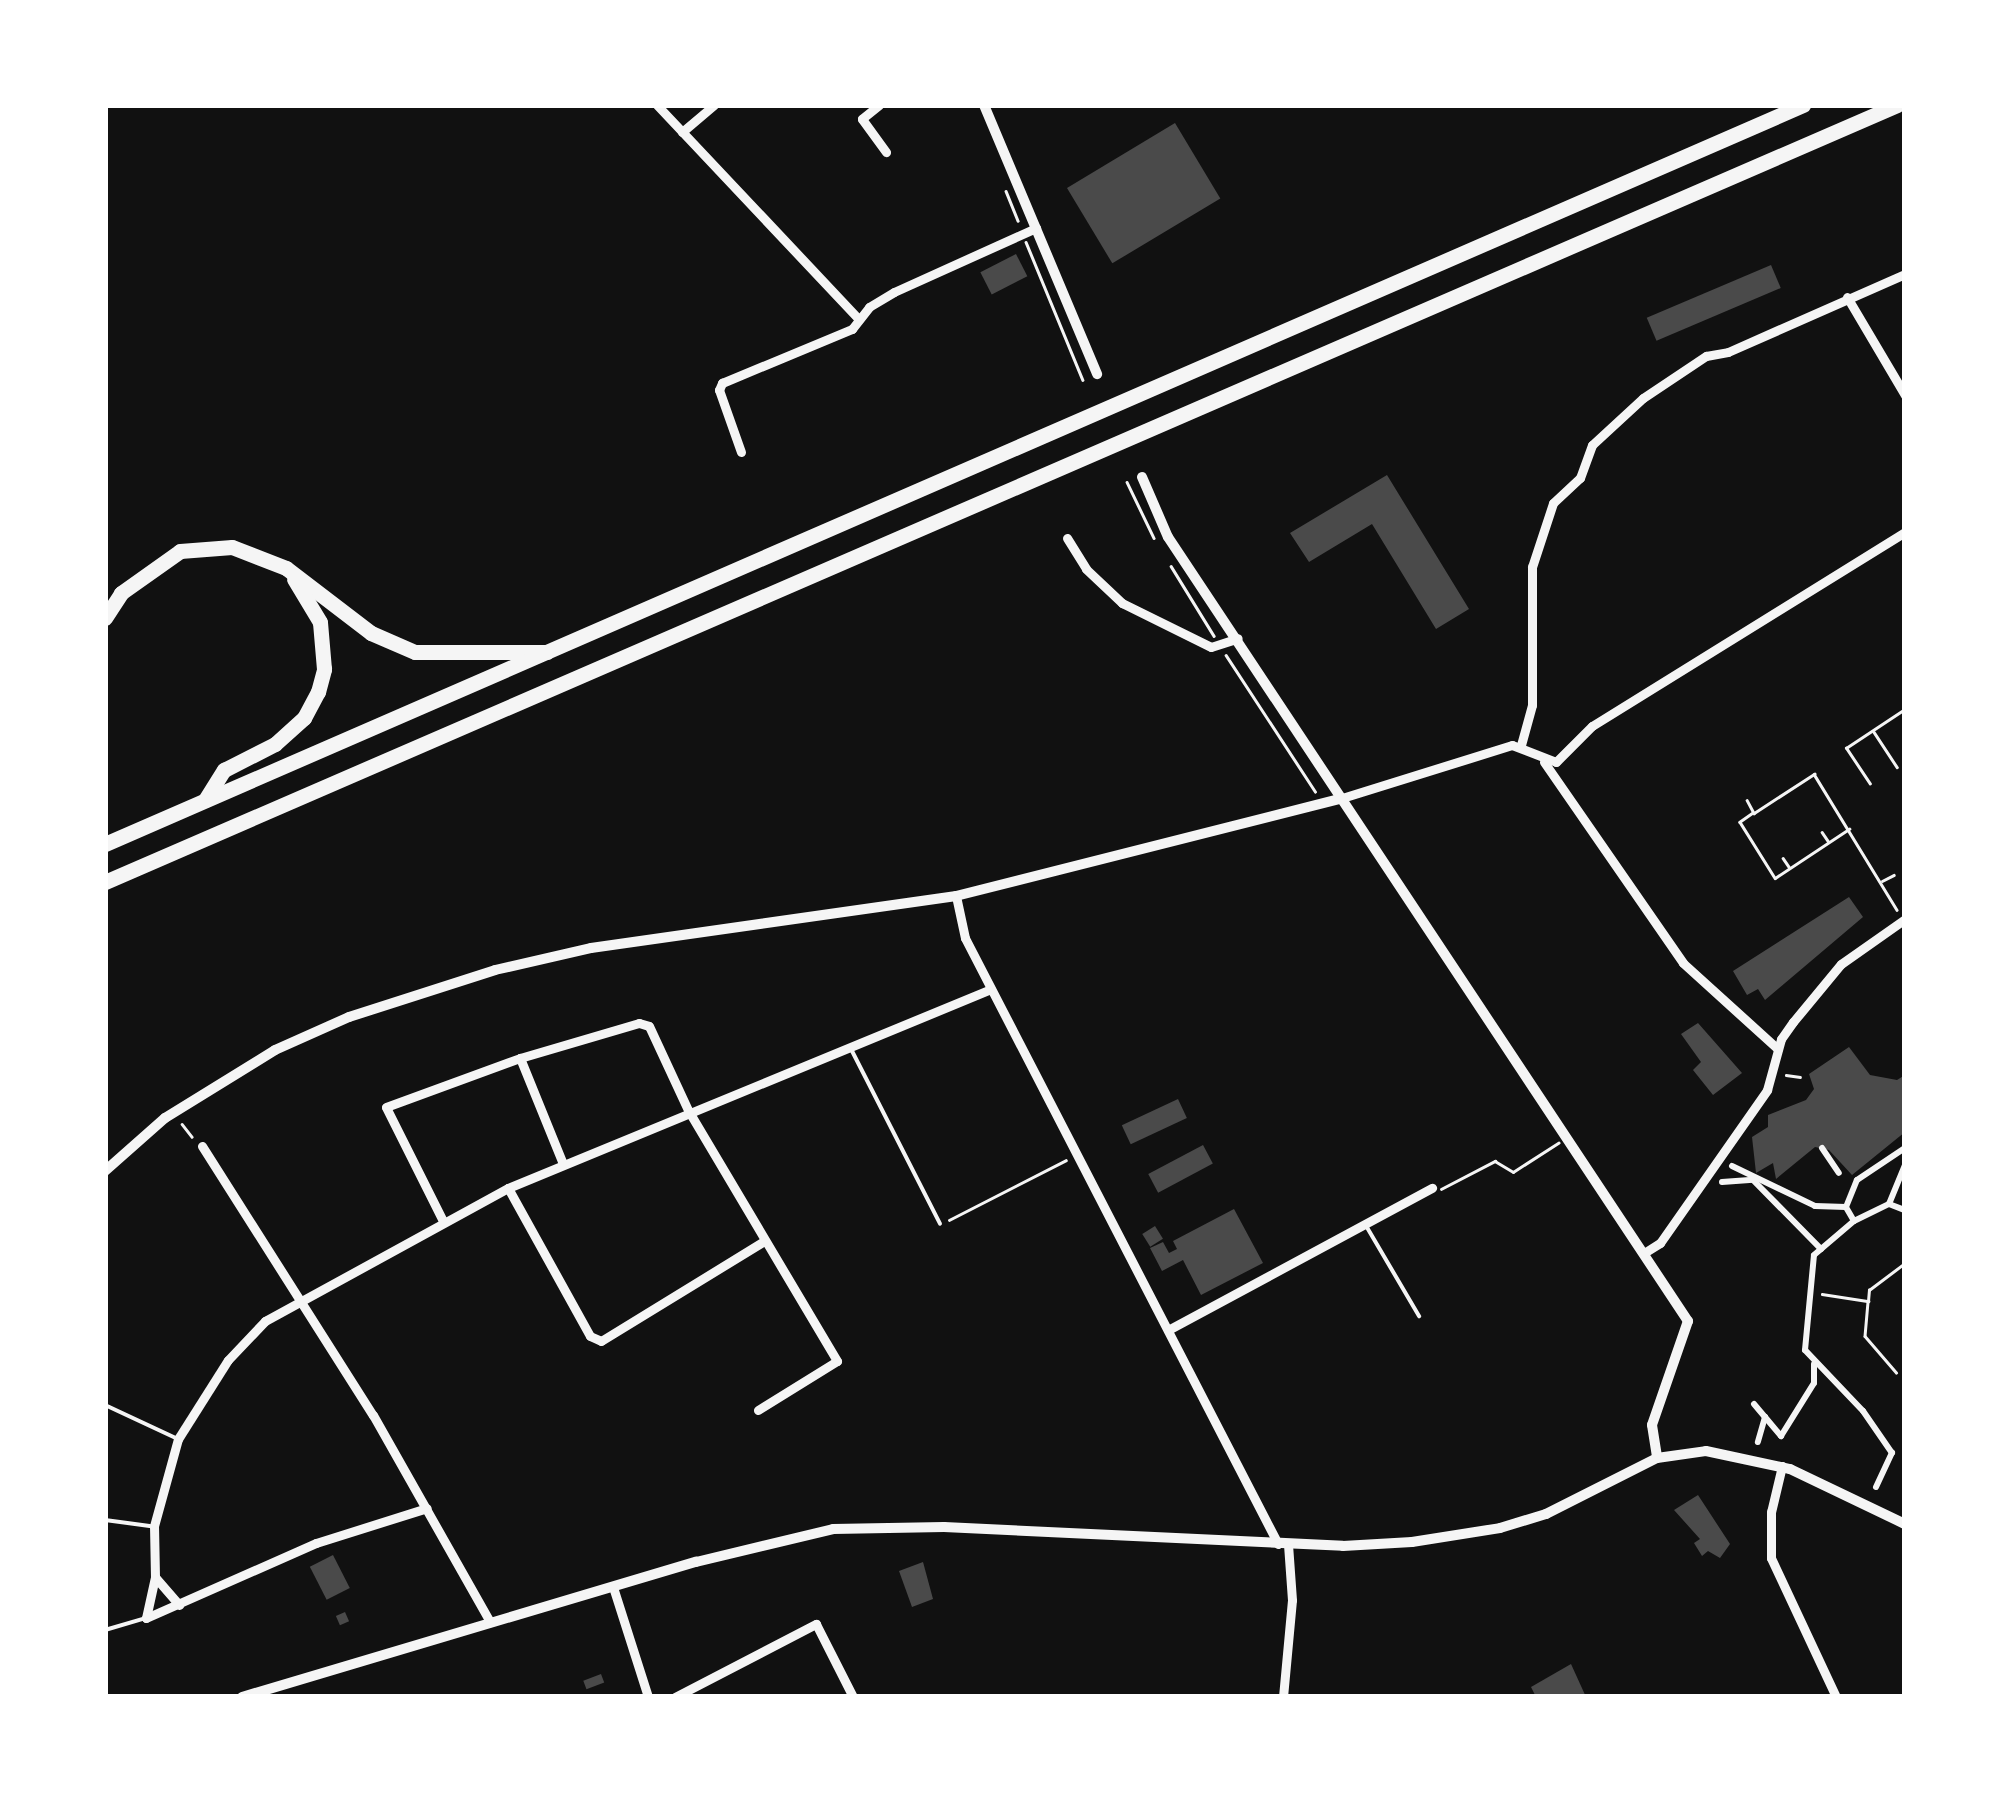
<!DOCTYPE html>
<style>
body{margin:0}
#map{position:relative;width:2010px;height:1802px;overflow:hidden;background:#111;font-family:"DM Sans",sans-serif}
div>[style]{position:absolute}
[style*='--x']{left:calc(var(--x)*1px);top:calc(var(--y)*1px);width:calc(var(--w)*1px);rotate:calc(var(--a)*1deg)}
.building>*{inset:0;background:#4a4a4a;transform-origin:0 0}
.path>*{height:2.5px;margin:-1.25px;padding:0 1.25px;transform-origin:1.25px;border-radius:1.25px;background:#f5f5f5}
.service>*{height:4px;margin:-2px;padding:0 2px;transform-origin:2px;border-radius:2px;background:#f5f5f5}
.pedestrian>*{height:6px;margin:-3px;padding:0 3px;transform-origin:3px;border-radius:3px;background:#f5f5f5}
.minor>*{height:9px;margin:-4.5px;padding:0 4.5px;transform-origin:4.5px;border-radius:4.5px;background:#f5f5f5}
.tertiary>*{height:10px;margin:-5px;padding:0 5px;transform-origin:5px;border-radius:5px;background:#f5f5f5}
.motorway>*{height:15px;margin:-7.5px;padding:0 7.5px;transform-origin:7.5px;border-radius:7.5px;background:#f5f5f5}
span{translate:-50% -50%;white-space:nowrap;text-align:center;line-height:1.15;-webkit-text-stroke:8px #fff;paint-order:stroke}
.frame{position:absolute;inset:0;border:108px solid #fff;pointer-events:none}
</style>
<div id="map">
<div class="building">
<i style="left:1175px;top:123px;width:88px;height:126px;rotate:59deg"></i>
<i style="left:1016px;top:254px;width:25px;height:40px;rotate:63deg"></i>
<i style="left:1771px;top:265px;width:25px;height:135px;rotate:67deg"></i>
<i style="clip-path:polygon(1387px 475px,1469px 609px,1436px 629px,1372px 524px,1309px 562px,1290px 533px)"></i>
<i style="clip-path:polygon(1849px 897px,1863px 917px,1765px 1000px,1758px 989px,1747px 995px,1733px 971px)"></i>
<i style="clip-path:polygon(1698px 1023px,1742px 1073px,1713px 1095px,1693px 1070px,1701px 1062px,1681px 1034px)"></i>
<i style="clip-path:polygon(1849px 1047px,1870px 1075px,1897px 1080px,1905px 1075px,1905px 1132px,1852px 1175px,1829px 1150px,1815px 1147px,1776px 1179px,1773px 1163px,1756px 1173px,1752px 1137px,1768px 1127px,1768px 1115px,1806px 1100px,1814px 1089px,1809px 1074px)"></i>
<i style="left:1178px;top:1099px;width:21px;height:62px;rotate:65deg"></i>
<i style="left:1203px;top:1145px;width:21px;height:62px;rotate:62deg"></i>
<i style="clip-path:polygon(1234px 1209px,1263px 1263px,1201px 1295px,1183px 1260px,1162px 1271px,1150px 1248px,1163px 1242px,1169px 1253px,1177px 1249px,1173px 1241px)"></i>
<i style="left:1155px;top:1226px;width:15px;height:15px;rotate:58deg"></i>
<i style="clip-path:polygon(1698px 1495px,1730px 1544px,1720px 1558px,1708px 1551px,1702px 1556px,1694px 1543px,1700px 1539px,1674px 1510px)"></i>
<i style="left:333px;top:1555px;width:37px;height:26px;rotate:63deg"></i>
<i style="clip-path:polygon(923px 1562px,933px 1599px,912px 1607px,899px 1571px)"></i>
<i style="left:345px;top:1612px;width:10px;height:10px;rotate:66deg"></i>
<i style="clip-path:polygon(1571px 1664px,1586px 1697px,1536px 1697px,1531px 1687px)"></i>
<i style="left:601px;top:1674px;width:9px;height:19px;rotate:69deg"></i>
</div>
<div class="path">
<i style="--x:1006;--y:191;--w:32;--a:68"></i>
<i style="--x:1026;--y:242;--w:149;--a:67.6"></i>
<i style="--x:1127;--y:482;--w:62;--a:64.3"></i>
<i style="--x:1171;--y:566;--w:82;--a:58.4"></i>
<i style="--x:1226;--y:655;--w:163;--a:56.8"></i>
<i style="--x:1874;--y:732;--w:42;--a:56.7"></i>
<i style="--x:1870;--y:784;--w:43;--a:-123.7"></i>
<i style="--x:1846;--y:748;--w:71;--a:-33.5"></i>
<i style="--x:1747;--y:800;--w:15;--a:62"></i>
<i style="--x:1754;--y:813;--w:72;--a:-33"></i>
<i style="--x:1814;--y:774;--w:159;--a:58.6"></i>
<i style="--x:1753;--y:813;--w:16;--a:145"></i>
<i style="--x:1740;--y:822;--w:66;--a:58"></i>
<i style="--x:1775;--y:878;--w:89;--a:-33.5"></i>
<i style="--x:1822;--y:832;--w:11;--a:56"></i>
<i style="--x:1783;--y:858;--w:11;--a:56"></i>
<i style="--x:1882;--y:881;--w:13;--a:-27"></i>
<i style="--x:1786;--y:1075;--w:14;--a:8"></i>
<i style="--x:182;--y:1124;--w:16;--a:52"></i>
<i style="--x:1441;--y:1189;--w:61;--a:-27.4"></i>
<i style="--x:1495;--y:1161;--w:21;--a:31"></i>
<i style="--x:1513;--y:1172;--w:54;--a:-32.8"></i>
<i style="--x:949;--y:1220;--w:131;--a:-27.1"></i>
<i style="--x:1822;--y:1294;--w:47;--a:8.7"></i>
<i style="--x:1868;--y:1301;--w:11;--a:-85"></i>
<i style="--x:1869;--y:1290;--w:45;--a:-36.9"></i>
<i style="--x:1868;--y:1302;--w:34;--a:95"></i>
<i style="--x:1865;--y:1336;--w:48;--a:49.3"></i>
</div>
<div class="service">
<i style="--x:851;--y:1049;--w:196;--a:63"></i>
<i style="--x:1365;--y:1224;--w:107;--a:59.6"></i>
<i style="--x:105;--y:1405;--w:81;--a:25"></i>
<i style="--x:105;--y:1520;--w:45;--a:7.6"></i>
<i style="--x:105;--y:1630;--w:43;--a:-16.3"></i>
</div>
<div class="pedestrian">
<i style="--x:1822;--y:1148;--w:30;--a:56"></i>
<i style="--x:1732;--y:1166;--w:92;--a:25.7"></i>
<i style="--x:1815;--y:1206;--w:31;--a:2"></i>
<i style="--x:1722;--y:1182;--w:31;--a:-4"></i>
<i style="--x:1753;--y:1180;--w:97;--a:45.4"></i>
<i style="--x:1889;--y:1204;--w:17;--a:21"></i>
<i style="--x:1854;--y:1221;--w:16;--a:-120"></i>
<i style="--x:1846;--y:1207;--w:29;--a:-68"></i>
<i style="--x:1857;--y:1180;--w:58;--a:-33.7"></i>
<i style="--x:1754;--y:1404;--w:17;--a:50"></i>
<i style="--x:1765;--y:1417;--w:26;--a:106"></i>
<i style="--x:1765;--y:1417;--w:25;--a:50"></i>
<i style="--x:1781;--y:1436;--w:62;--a:-58.1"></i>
<i style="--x:1814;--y:1383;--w:19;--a:-90"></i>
<i style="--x:1876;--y:1487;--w:38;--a:-65"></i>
<i style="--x:1892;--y:1453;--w:51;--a:-124.6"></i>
<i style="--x:1863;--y:1411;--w:84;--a:-133.6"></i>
<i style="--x:1805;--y:1350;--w:95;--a:-84.6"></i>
<i style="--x:1814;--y:1255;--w:52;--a:-40.4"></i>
<i style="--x:1854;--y:1221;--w:39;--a:-26"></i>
<i style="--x:1889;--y:1204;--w:42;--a:-67.7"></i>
</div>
<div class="minor">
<i style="--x:657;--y:105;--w:294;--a:46.7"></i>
<i style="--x:879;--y:105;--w:22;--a:141"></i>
<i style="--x:862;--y:119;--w:41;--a:54"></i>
<i style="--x:682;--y:132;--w:42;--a:-40.2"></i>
<i style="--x:1847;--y:297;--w:114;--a:59.4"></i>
<i style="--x:741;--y:452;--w:66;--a:-109.5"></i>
<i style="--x:719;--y:390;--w:8;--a:-67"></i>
<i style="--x:722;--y:383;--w:141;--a:-22.6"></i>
<i style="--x:852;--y:329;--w:28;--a:-52"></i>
<i style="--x:869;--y:307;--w:29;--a:-31"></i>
<i style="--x:894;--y:292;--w:156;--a:-24.3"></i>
<i style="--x:1067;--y:538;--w:36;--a:58"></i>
<i style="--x:1086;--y:569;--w:50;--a:43.4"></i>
<i style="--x:1122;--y:603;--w:99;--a:26.3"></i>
<i style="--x:1211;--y:647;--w:28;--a:-18"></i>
<i style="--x:1521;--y:745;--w:41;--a:-74.6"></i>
<i style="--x:1532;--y:705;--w:138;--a:-90"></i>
<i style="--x:1532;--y:567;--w:67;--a:-71.8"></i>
<i style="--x:1553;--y:503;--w:37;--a:-43"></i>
<i style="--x:1580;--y:478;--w:35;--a:-70"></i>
<i style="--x:1592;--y:445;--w:69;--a:-42.7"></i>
<i style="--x:1643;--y:398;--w:76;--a:-33.7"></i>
<i style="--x:1706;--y:356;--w:22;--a:-10"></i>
<i style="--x:1728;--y:352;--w:193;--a:-23.8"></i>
<i style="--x:1544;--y:762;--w:244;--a:55.3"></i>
<i style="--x:1683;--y:963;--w:128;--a:42.2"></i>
<i style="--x:1342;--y:798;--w:178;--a:-17.3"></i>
<i style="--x:1512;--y:745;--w:47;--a:21.1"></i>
<i style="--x:1556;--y:762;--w:51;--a:-45"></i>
<i style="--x:1592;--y:726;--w:368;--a:-31.8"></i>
<i style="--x:956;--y:896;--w:43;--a:77.9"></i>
<i style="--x:965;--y:938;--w:682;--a:62.68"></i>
<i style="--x:520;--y:1058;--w:114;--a:67.9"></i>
<i style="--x:202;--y:1146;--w:319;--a:57.6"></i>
<i style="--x:373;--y:1415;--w:238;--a:60.5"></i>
<i style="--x:508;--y:1188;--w:169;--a:61"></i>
<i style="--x:590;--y:1336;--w:12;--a:24"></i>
<i style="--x:601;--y:1341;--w:191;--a:-31.5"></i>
<i style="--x:443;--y:1221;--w:127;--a:-116.6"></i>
<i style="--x:386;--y:1107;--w:143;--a:-20.1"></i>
<i style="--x:520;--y:1058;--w:124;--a:-16.4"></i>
<i style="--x:639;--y:1023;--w:10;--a:17"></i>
<i style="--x:649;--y:1026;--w:93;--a:65.1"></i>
<i style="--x:688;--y:1110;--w:292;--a:59.3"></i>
<i style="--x:837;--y:1361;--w:93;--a:148.2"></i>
<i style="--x:1644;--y:1253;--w:19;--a:-32"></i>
<i style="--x:1660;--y:1243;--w:187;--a:-55"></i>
<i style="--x:1767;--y:1090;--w:53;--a:-74.6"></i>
<i style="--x:1781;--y:1039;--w:21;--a:-55"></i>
<i style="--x:1793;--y:1022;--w:75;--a:-50.4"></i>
<i style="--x:1841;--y:964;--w:78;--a:-35.1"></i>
<i style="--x:1168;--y:1330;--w:300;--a:-28.3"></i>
<i style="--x:1782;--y:1466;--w:47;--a:103.4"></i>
<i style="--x:1771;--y:1512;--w:46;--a:90"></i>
<i style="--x:1771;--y:1558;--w:153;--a:64.9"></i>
<i style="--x:155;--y:1577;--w:37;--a:49"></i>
<i style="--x:613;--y:1587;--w:115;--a:72.3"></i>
<i style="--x:146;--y:1618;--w:42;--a:-77.6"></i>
<i style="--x:155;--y:1577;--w:51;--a:-91.1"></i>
<i style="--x:154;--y:1526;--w:90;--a:-74.6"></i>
<i style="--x:178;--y:1439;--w:93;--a:-57.7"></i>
<i style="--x:228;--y:1360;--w:54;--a:-46.5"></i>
<i style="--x:265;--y:1321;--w:277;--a:-28.7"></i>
<i style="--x:508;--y:1188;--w:522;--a:-22.39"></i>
<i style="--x:146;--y:1618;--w:186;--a:-23.8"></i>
<i style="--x:316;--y:1543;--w:116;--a:-17.5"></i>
<i style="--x:675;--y:1697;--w:159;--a:-27.4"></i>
<i style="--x:816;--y:1624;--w:82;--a:63.1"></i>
<i style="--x:1283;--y:1697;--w:97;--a:-84.7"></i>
<i style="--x:1292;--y:1600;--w:56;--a:-94.1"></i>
</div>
<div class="tertiary">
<i style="--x:984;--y:105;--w:292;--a:67.2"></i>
<i style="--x:1142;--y:477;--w:65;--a:66.6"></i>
<i style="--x:1168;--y:537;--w:941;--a:56.45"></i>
<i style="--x:1688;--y:1321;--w:110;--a:109.1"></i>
<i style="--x:1652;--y:1425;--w:33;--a:81"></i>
<i style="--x:105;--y:1171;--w:80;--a:-41.5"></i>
<i style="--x:165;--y:1118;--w:129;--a:-31.7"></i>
<i style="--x:275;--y:1050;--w:81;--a:-24"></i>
<i style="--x:349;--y:1017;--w:153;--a:-17.8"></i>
<i style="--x:495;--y:970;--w:98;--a:-12.9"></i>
<i style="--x:591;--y:948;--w:369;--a:-8.1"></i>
<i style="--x:956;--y:896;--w:398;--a:-14.2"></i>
<i style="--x:242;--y:1697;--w:474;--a:-16.6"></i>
<i style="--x:696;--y:1562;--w:141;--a:-13.5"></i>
<i style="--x:833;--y:1529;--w:111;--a:-1"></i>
<i style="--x:944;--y:1527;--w:399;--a:2.7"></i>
<i style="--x:1343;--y:1546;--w:69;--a:-3.3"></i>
<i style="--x:1412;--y:1542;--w:89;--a:-9"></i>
<i style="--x:1500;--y:1528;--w:48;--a:-16.9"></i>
<i style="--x:1546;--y:1514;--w:124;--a:-26.8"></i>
<i style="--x:1657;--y:1458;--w:49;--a:-8.1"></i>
<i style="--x:1706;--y:1451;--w:86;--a:12.1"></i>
<i style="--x:1790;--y:1469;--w:127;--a:25.6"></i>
</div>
<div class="motorway">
<i style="--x:105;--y:618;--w:30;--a:-57"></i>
<i style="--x:121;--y:593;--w:72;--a:-35.4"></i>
<i style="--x:180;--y:551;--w:52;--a:-4.4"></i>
<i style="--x:232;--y:547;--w:58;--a:21.3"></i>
<i style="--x:286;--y:568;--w:107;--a:37.4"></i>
<i style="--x:371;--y:633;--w:48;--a:23.4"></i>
<i style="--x:415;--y:652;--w:132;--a:0"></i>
<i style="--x:205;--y:800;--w:36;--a:-58"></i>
<i style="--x:224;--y:770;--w:57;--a:-27"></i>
<i style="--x:275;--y:744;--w:39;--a:-42"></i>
<i style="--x:304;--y:718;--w:30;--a:-62"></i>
<i style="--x:318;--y:692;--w:24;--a:-75"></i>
<i style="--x:324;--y:669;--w:47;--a:-94.9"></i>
<i style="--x:320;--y:622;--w:50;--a:-121.2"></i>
<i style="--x:105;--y:844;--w:1852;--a:-23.52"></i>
<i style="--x:105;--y:882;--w:1953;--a:-23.44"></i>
</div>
<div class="frame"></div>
</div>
